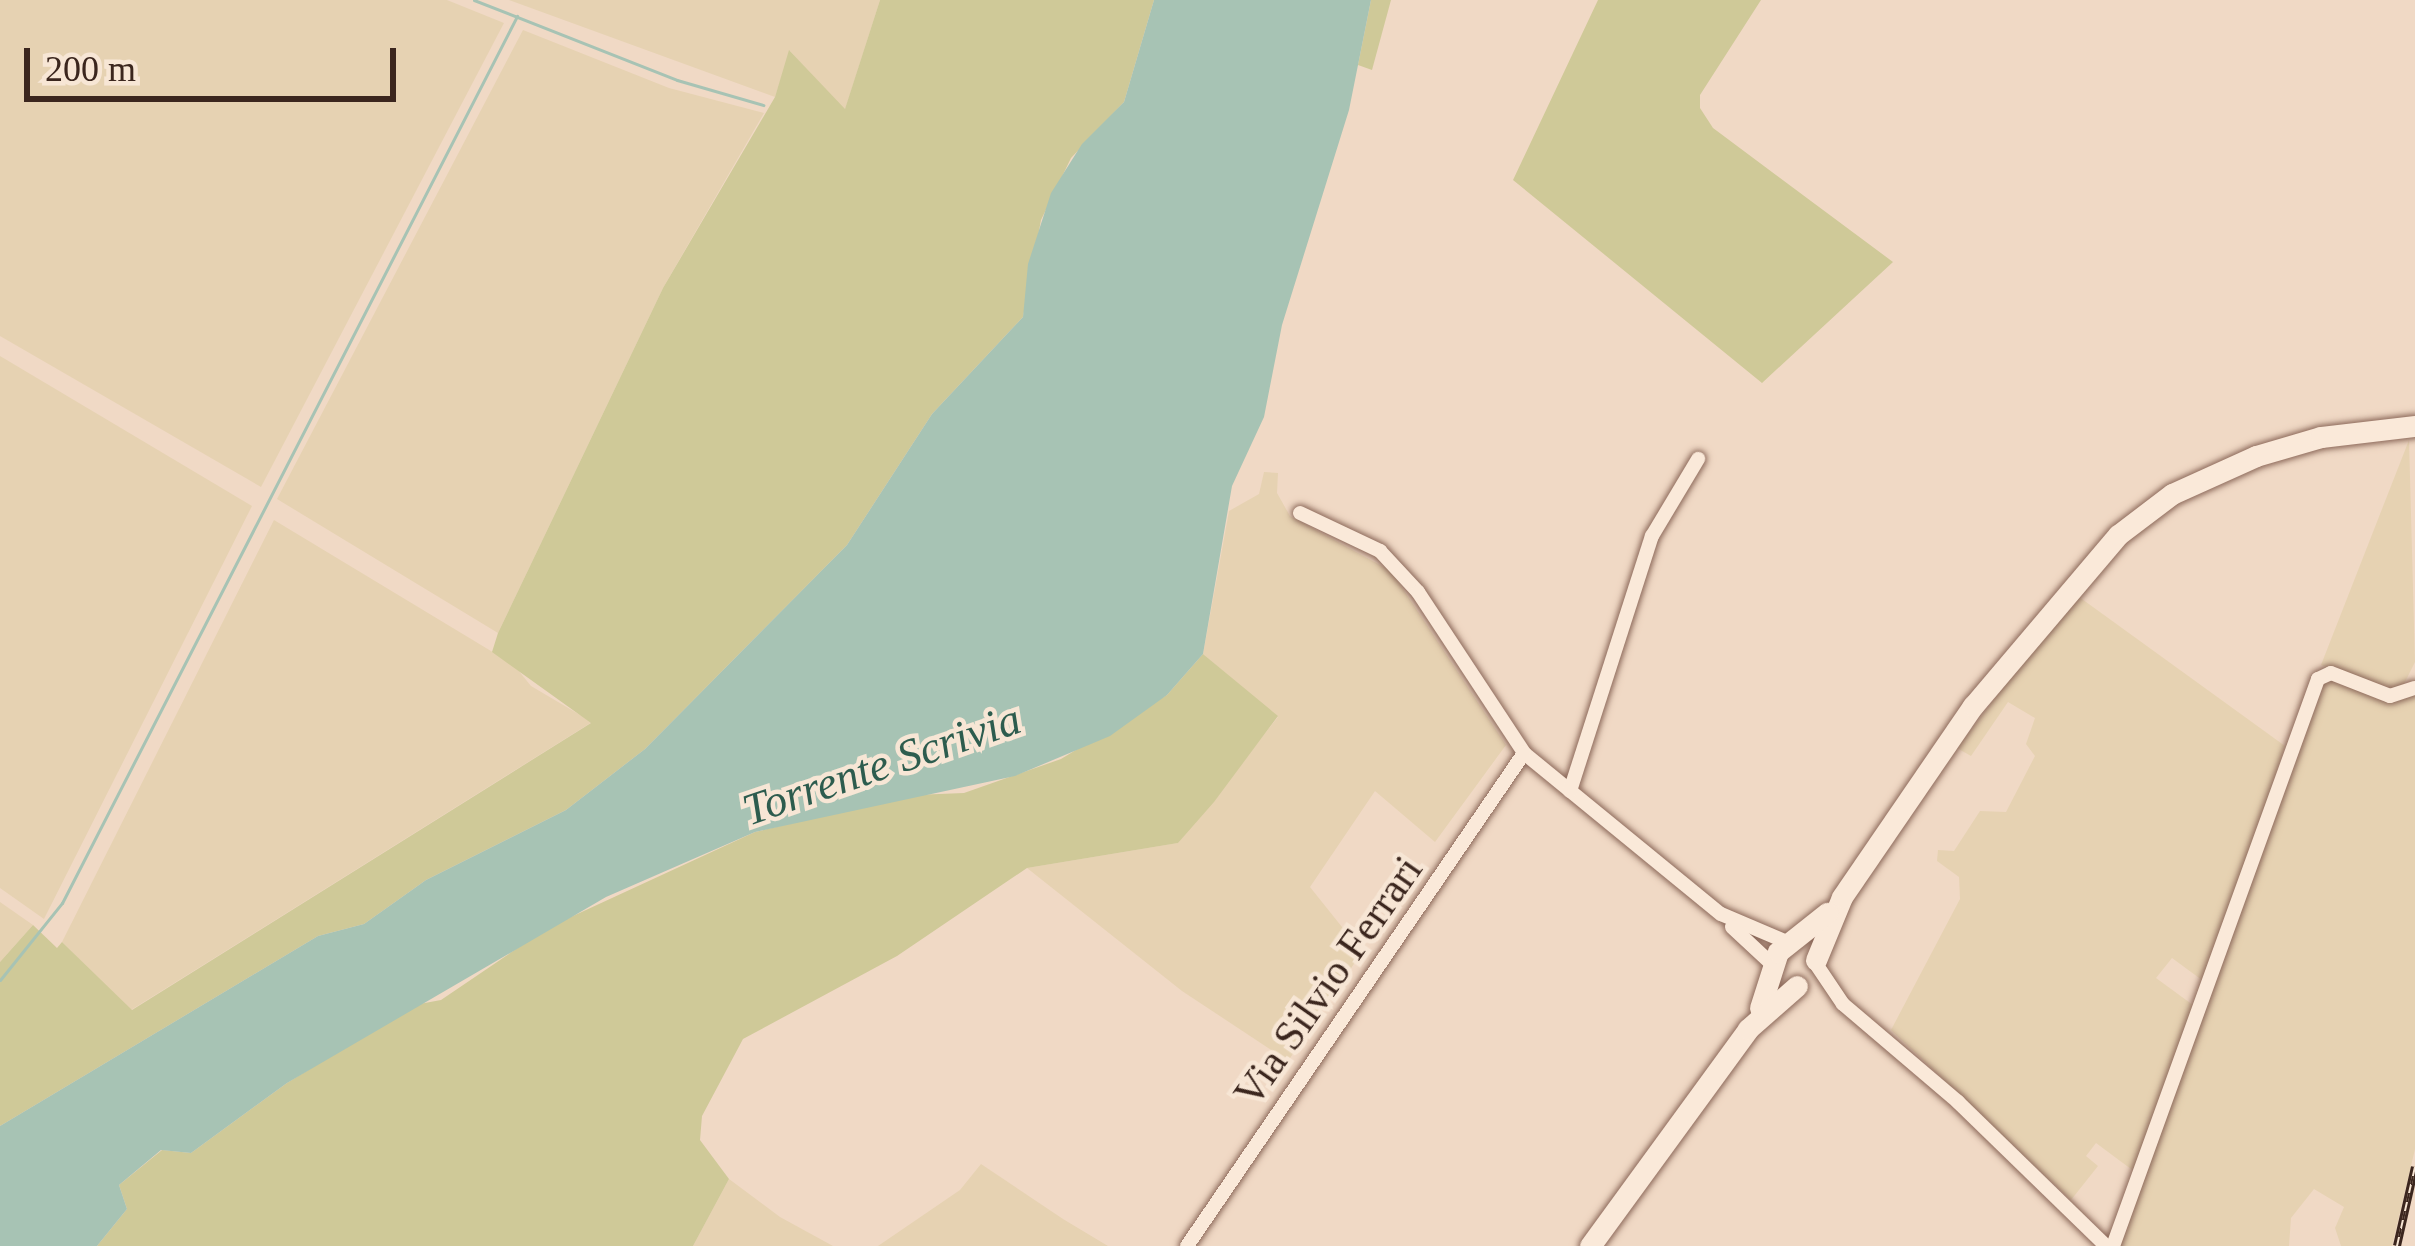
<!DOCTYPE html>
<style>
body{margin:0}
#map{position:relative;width:2415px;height:1246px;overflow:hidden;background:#f0d9c5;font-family:Georgia,serif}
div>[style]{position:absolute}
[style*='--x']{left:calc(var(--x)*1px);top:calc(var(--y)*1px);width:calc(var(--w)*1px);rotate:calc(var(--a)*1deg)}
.farmland>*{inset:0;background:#e6d2b2}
.green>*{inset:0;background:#cfc998}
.water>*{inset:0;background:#a7c3b4}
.stream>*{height:3px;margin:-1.5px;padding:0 1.5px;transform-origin:1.5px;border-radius:1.5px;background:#a7c3b4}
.roads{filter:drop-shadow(0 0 3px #8c695a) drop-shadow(0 0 3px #8c695a)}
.street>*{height:14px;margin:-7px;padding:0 7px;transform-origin:7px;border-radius:7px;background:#fae9d9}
.secondary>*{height:21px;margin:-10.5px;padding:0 10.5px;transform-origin:10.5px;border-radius:10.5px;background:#fae9d9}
.rail>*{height:8px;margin-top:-4px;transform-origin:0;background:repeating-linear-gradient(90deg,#f7e6d5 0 9px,#3b261e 0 18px);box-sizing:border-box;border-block:3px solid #3b261e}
span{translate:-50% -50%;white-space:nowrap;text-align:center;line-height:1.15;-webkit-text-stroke:9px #f7e6d5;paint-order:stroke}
.street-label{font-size:42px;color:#3b261e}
.water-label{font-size:45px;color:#2d5c4e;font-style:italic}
.scale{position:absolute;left:24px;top:48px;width:372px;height:54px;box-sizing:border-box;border:6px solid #3b261e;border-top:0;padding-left:15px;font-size:36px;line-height:42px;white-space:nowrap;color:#3b261e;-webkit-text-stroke:9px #f7e6d5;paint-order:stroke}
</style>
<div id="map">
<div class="farmland">
<i style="clip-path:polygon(0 0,447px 0,504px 23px,261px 487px,0 336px)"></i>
<i style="clip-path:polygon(509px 0,880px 0,845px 110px,790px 51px,775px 97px)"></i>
<i style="clip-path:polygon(523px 30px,669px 88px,764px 113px,663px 288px,498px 633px,277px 499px)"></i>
<i style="clip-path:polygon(0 356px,252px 506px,44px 919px,0 888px)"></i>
<i style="clip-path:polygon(2409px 440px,2415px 662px,2402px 688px,2415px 694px,2415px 1149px,2392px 1246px,2341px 1246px,2335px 1228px,2344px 1207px,2314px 1189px,2291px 1218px,2289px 1246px,2120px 1246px,2326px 679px,2392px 703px,2394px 692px,2321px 665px)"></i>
<i style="clip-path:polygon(1264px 472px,1278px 473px,1277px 493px,1290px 516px,1391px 571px,1506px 745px,1435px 842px,1375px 791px,1310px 887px,1362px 952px,1288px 1061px,1182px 991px,1027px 868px,1178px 843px,1278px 717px,1203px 654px,1229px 511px,1259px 494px)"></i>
<i style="clip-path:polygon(274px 520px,514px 665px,531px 686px,592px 722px,131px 1010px,62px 942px)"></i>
<i style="clip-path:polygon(2075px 594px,2285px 746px,2206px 983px,2172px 958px,2156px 978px,2197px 1008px,2135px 1172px,2096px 1143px,2086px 1156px,2098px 1166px,2071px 1200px,1891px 1030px,1960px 899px,1959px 877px,1937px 861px,1938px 850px,1954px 851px,1980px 811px,2006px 812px,2035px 756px,2026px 744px,2035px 718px,2008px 702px,1971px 756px,1957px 748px)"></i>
<i style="clip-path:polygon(0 902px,33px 925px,0 962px)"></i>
<i style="clip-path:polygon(981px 1164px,1063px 1219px,1108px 1246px,878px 1246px,960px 1190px)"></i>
<i style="clip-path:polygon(729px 1179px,780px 1217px,833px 1246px,693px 1246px)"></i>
</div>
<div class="green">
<i style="clip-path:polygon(880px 0,1154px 0,1124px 102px,1071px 158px,1041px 220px,1023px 317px,932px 414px,847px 545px,645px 749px,566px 810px,426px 880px,364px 924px,318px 936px,0 1126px,0 962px,33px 925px,57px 948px,62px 942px,132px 1010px,591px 723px,492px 652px,498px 633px,663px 288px,775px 97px,789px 50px,845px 109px)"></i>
<i style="clip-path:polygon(1371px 0,1391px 0,1372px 70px,1358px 65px)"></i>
<i style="clip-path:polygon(1598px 0,1761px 0,1700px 95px,1700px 108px,1713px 128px,1893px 262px,1762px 383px,1513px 180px)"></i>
<i style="clip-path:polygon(1203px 654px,1278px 716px,1214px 802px,1178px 843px,1027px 868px,897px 956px,743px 1039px,702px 1116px,700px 1140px,729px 1179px,693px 1246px,97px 1246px,127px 1209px,119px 1185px,162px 1150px,191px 1153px,287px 1083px,414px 1005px,441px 1000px,547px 928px,755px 832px,914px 795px,964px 793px,1061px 759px,1167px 695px)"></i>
</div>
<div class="water">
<i style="clip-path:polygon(1154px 0,1371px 0,1349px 110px,1282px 325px,1264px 417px,1232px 486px,1203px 654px,1167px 695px,1110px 736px,1015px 776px,755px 832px,606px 897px,287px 1083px,191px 1153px,161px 1150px,119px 1185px,127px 1209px,97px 1246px,0 1246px,0 1126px,318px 936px,364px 924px,426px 880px,566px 810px,645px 749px,847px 545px,932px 414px,1023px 317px,1028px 264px,1051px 193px,1082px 144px,1124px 102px)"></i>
</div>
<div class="stream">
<i style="--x:474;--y:0;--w:218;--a:21.5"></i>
<i style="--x:677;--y:80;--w:90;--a:16.2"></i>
<i style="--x:0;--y:980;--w:99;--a:-51.2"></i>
<i style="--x:62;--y:903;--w:997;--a:-62.84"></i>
</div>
<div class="roads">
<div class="street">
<i style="--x:1300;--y:513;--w:89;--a:25.4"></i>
<i style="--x:1380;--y:551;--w:56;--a:47.2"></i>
<i style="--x:1418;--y:592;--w:193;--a:56.6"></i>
<i style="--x:1524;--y:753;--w:254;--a:39.3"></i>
<i style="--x:1721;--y:914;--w:74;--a:23.1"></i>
<i style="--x:1570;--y:791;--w:268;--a:-72.2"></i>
<i style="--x:1652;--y:536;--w:90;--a:-59.1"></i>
<i style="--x:1732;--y:927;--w:57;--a:42.9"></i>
<i style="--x:1816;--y:964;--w:48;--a:56"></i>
<i style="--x:1843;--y:1004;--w:151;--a:40.4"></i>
<i style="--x:1958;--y:1102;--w:206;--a:44.2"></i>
<i style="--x:1187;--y:1246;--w:597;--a:-55.64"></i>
<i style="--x:2113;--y:1246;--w:603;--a:-70.12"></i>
<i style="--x:2318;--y:679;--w:14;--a:-25"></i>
<i style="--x:2331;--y:673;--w:63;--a:21.3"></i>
<i style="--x:2390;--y:696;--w:26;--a:-18"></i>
</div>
<div class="secondary">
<i style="--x:1816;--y:960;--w:68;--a:-67.6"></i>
<i style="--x:1842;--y:897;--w:232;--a:-55.6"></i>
<i style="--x:1973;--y:706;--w:224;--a:-49.7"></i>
<i style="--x:2118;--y:535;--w:68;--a:-37.2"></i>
<i style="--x:2172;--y:494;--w:92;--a:-24.3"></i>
<i style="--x:2256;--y:456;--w:68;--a:-16.3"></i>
<i style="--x:2321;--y:437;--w:95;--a:-6.7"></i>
<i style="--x:1760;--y:1008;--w:59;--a:-72.2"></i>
<i style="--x:1778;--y:952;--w:63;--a:-38.5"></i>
<i style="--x:1590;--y:1246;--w:268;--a:-53.9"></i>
<i style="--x:1748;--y:1029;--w:65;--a:-41.3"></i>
</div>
</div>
<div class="rail">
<i style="--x:2397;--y:1246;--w:81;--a:-77.2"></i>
</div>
<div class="street-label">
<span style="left:1328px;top:981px;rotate:-55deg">Via Silvio Ferrari</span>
</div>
<div class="water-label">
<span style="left:882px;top:765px;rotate:-19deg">Torrente Scrivia</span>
</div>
<div class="scale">200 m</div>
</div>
